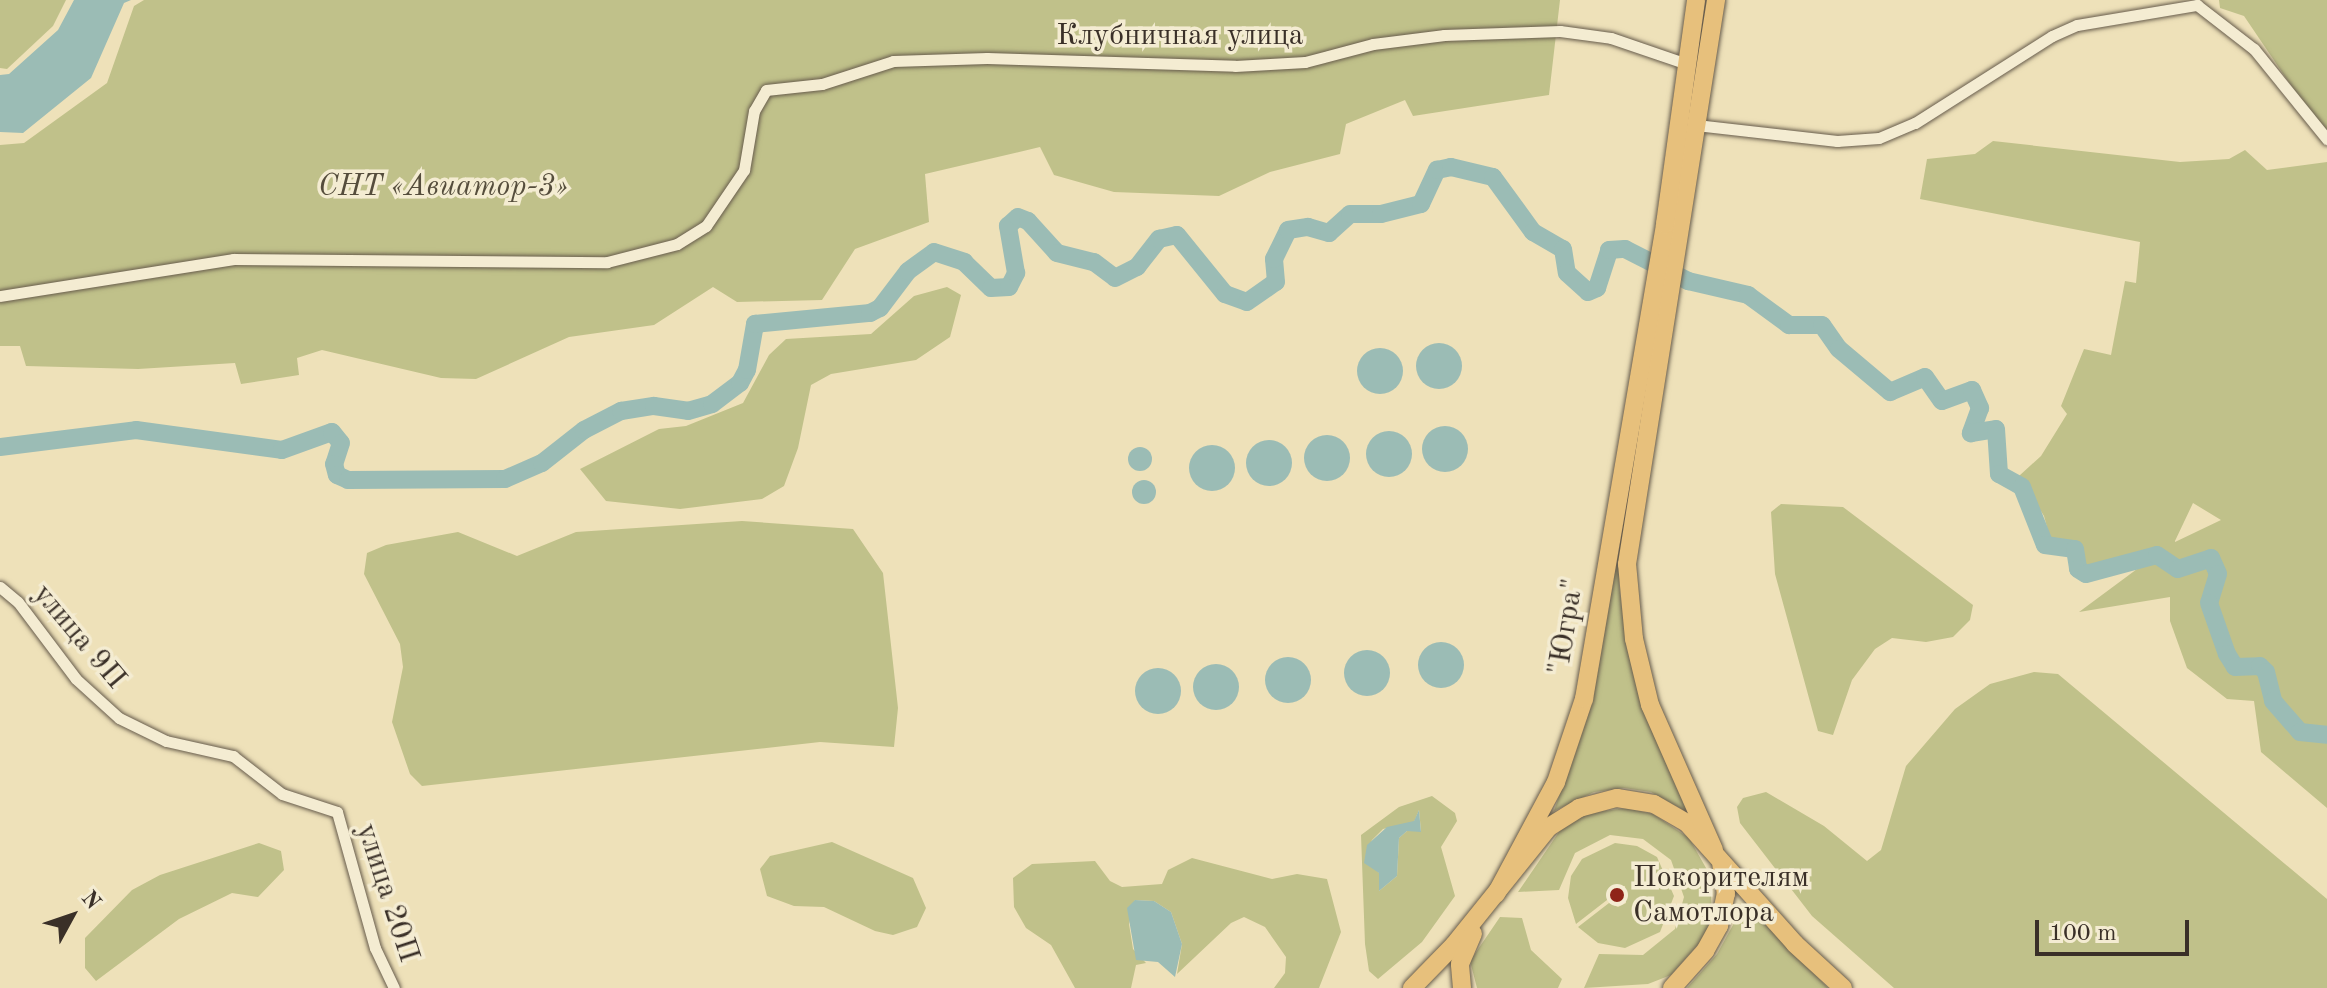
<!DOCTYPE html>
<meta charset="utf-8">
<style>
body{margin:0}
#map{position:relative;width:2327px;height:988px;overflow:hidden;background:#eee1b9;font-family:"Old Standard TT",serif}
div>[style]{position:absolute}
[style*='--x']{left:calc(var(--x)*1px);top:calc(var(--y)*1px);width:calc(var(--w)*1px);rotate:calc(var(--a)*1deg)}
.green>*{inset:0;background:#c0c18a}
.water>*{inset:0;background:#9bbcb5}
.round{border-radius:50%}
.river>*{height:18px;margin:-9px;padding:0 9px;transform-origin:9px;border-radius:9px;background:#9bbcb5}
.roads{filter:drop-shadow(0 0 2px #675c4c) drop-shadow(0 0 2px #675c4c)}
.minor>*{height:11px;margin:-5.5px;padding:0 5.5px;transform-origin:5.5px;border-radius:5.5px;background:#f4ecd2}
.primary>*{height:18px;margin:-9px;padding:0 9px;transform-origin:9px;border-radius:9px;background:#e7c07c}
.trunk>*{height:18px;margin:-9px;padding:0 9px;transform-origin:9px;border-radius:9px;background:#e7c07c}
.dots>*{width:22px;height:22px;translate:-50% -50%;box-sizing:border-box;border:4px solid #f4ecd2;border-radius:50%}
span{translate:-50% -50%;white-space:nowrap;text-align:center;line-height:1.15;-webkit-text-stroke:7px #f4ecd2;paint-order:stroke}
.street-label{font-size:30px;color:#3a3028}
.park-label{font-size:30px;color:#554d3c;font-style:italic}
.poi-label{font-size:30px;color:#3a3028}
.left{translate:0 -50%;text-align:left}
.north{position:absolute;left:32px;top:876px;width:80px;height:80px;-webkit-text-stroke:6px #f4ecd2;paint-order:stroke;rotate:50deg;font-size:22px;font-weight:700;line-height:32px;text-align:center;color:#3a3028}
.north::after{content:'';display:block;margin:auto;width:28px;height:36px;background:#3a3028;clip-path:polygon(50% 0,100% 100%,50% 72%,0 100%)}
.scale{position:absolute;left:2035px;top:920px;width:154px;height:36px;box-sizing:border-box;border:4px solid #3a3028;border-top:0;padding-left:10px;font-size:24px;line-height:28px;white-space:nowrap;color:#3a3028;-webkit-text-stroke:6px #f4ecd2;paint-order:stroke}
</style>
<div id="map">
<div class="green">
<i style="clip-path:polygon(0 0,66px 0,53px 26px,7px 69px,0 68px)"></i>
<i style="clip-path:polygon(144px 0,1560px 0,1549px 95px,1413px 116px,1405px 100px,1346px 124px,1340px 154px,1270px 172px,1219px 196px,1114px 192px,1054px 175px,1040px 147px,925px 174px,929px 222px,855px 249px,822px 300px,737px 302px,713px 287px,654px 325px,569px 337px,476px 379px,441px 378px,322px 350px,297px 358px,299px 375px,241px 384px,235px 363px,138px 369px,26px 366px,20px 346px,0 346px,0 145px,24px 143px,107px 83px,134px 6px)"></i>
<i style="clip-path:polygon(2219px 0,2327px 0,2327px 131px,2313px 118px,2244px 16px,2220px 8px)"></i>
<i style="clip-path:polygon(evenodd,1993px 141px,2180px 162px,2229px 159px,2245px 150px,2267px 170px,2327px 162px,2327px 808px,2261px 752px,2254px 701px,2227px 699px,2187px 668px,2170px 621px,2170px 597px,2079px 612px,2160px 552px,2087px 569px,2071px 541px,2050px 538px,2044px 516px,2019px 476px,2041px 456px,2067px 414px,2061px 406px,2084px 349px,2111px 355px,2125px 281px,2136px 283px,2140px 242px,1920px 199px,1927px 159px,1975px 154px,1993px 141px,2193px 503px,2221px 520px,2175px 542px,2175px 541px,2193px 503px)"></i>
<i style="clip-path:polygon(947px 287px,961px 295px,950px 337px,916px 360px,831px 374px,811px 385px,798px 448px,784px 486px,762px 499px,680px 509px,606px 501px,580px 469px,659px 429px,686px 426px,743px 403px,769px 355px,786px 339px,871px 334px,914px 296px)"></i>
<i style="clip-path:polygon(1661px 308px,1627px 505px,1619px 585px,1627px 648px,1643px 710px,1687px 812px,1651px 792px,1624px 788px,1594px 792px,1554px 811px,1590px 705px)"></i>
<i style="clip-path:polygon(1781px 504px,1843px 507px,1973px 605px,1970px 620px,1953px 637px,1926px 642px,1892px 638px,1875px 649px,1852px 680px,1833px 735px,1818px 731px,1775px 574px,1771px 512px)"></i>
<i style="clip-path:polygon(742px 521px,853px 529px,883px 573px,898px 708px,894px 747px,820px 742px,422px 786px,410px 774px,392px 722px,403px 667px,400px 644px,364px 574px,367px 553px,386px 545px,458px 532px,517px 556px,576px 532px)"></i>
<i style="clip-path:polygon(2034px 672px,2058px 674px,2327px 899px,2327px 988px,1894px 988px,1812px 916px,1740px 823px,1737px 807px,1743px 798px,1766px 792px,1824px 826px,1867px 861px,1881px 850px,1906px 766px,1955px 709px,1990px 684px)"></i>
<i style="clip-path:polygon(evenodd,1432px 796px,1455px 813px,1457px 821px,1441px 847px,1455px 896px,1422px 942px,1378px 979px,1369px 971px,1365px 944px,1361px 835px,1399px 807px,1432px 796px,1419px 810px,1421px 831px,1407px 831px,1399px 838px,1397px 876px,1379px 891px,1379px 873px,1366px 855px,1372px 840px,1383px 829px,1414px 822px,1419px 810px)"></i>
<i style="clip-path:polygon(1626px 808px,1653px 814px,1689px 838px,1710px 875px,1712px 916px,1704px 938px,1671px 975px,1648px 984px,1584px 988px,1599px 954px,1643px 955px,1675px 929px,1684px 897px,1671px 860px,1643px 839px,1610px 835px,1575px 853px,1559px 890px,1518px 892px,1561px 829px,1589px 813px)"></i>
<i style="clip-path:polygon(832px 842px,913px 878px,926px 908px,917px 927px,893px 935px,875px 931px,824px 907px,794px 906px,767px 896px,760px 869px,770px 856px)"></i>
<i style="clip-path:polygon(259px 843px,281px 851px,284px 870px,258px 897px,232px 893px,179px 919px,96px 981px,85px 968px,85px 938px,132px 890px,160px 875px)"></i>
<i style="clip-path:polygon(1615px 843px,1637px 846px,1657px 857px,1674px 896px,1660px 932px,1625px 948px,1598px 943px,1578px 927px,1609px 903px,1618px 907px,1626px 903px,1625px 886px,1610px 887px,1607px 900px,1576px 924px,1568px 898px,1571px 876px,1582px 859px)"></i>
<i style="clip-path:polygon(1192px 858px,1272px 879px,1297px 874px,1327px 879px,1341px 932px,1319px 988px,1274px 988px,1285px 973px,1286px 957px,1265px 927px,1244px 917px,1231px 923px,1177px 974px,1182px 944px,1171px 912px,1154px 901px,1135px 900px,1129px 924px,1133px 949px,1146px 963px,1136px 965px,1131px 988px,1075px 988px,1051px 945px,1026px 928px,1014px 907px,1013px 878px,1032px 864px,1095px 861px,1110px 881px,1122px 887px,1162px 884px,1168px 870px)"></i>
<i style="clip-path:polygon(1744px 905px,1749px 907px,1828px 988px,1687px 988px,1717px 954px)"></i>
<i style="clip-path:polygon(1500px 917px,1522px 918px,1531px 950px,1562px 979px,1558px 988px,1477px 988px,1470px 961px)"></i>
</div>
<div class="water">
<i style="clip-path:polygon(74px 0,131px 0,124px 3px,91px 78px,23px 133px,0 132px,0 75px,9px 74px,58px 30px)"></i>
<i class="round" style="left:1416px;top:343px;width:46px;height:46px"></i>
<i class="round" style="left:1357px;top:348px;width:46px;height:46px"></i>
<i class="round" style="left:1422px;top:426px;width:46px;height:46px"></i>
<i class="round" style="left:1366px;top:431px;width:46px;height:46px"></i>
<i class="round" style="left:1304px;top:435px;width:46px;height:46px"></i>
<i class="round" style="left:1246px;top:440px;width:46px;height:46px"></i>
<i class="round" style="left:1189px;top:445px;width:46px;height:46px"></i>
<i class="round" style="left:1128px;top:447px;width:24px;height:24px"></i>
<i class="round" style="left:1132px;top:480px;width:24px;height:24px"></i>
<i class="round" style="left:1418px;top:642px;width:46px;height:46px"></i>
<i class="round" style="left:1344px;top:650px;width:46px;height:46px"></i>
<i class="round" style="left:1265px;top:657px;width:46px;height:46px"></i>
<i class="round" style="left:1193px;top:664px;width:46px;height:46px"></i>
<i class="round" style="left:1135px;top:668px;width:46px;height:46px"></i>
<i style="clip-path:polygon(1419px 810px,1421px 832px,1407px 831px,1399px 838px,1397px 876px,1379px 891px,1379px 873px,1364px 863px,1367px 845px,1387px 827px,1414px 821px)"></i>
<i style="clip-path:polygon(1135px 900px,1154px 901px,1171px 912px,1182px 944px,1175px 977px,1158px 962px,1136px 960px,1127px 908px)"></i>
</div>
<div class="river">
<i style="--x:0;--y:447;--w:137;--a:-7.1"></i>
<i style="--x:136;--y:430;--w:147;--a:7.8"></i>
<i style="--x:282;--y:450;--w:53;--a:-19.8"></i>
<i style="--x:332;--y:432;--w:14;--a:51"></i>
<i style="--x:341;--y:443;--w:22;--a:108"></i>
<i style="--x:334;--y:464;--w:11;--a:75"></i>
<i style="--x:337;--y:475;--w:12;--a:24"></i>
<i style="--x:348;--y:480;--w:157;--a:-0.4"></i>
<i style="--x:505;--y:479;--w:40;--a:-23.4"></i>
<i style="--x:542;--y:463;--w:53;--a:-38.2"></i>
<i style="--x:584;--y:430;--w:42;--a:-27.2"></i>
<i style="--x:621;--y:411;--w:33;--a:-9"></i>
<i style="--x:654;--y:406;--w:34;--a:8"></i>
<i style="--x:688;--y:411;--w:25;--a:-16"></i>
<i style="--x:712;--y:404;--w:35;--a:-37"></i>
<i style="--x:740;--y:383;--w:15;--a:-62"></i>
<i style="--x:747;--y:370;--w:47;--a:-80.1"></i>
<i style="--x:755;--y:324;--w:116;--a:-5.5"></i>
<i style="--x:870;--y:313;--w:11;--a:-27"></i>
<i style="--x:880;--y:308;--w:46;--a:-52.9"></i>
<i style="--x:908;--y:271;--w:32;--a:-36"></i>
<i style="--x:934;--y:252;--w:32;--a:18"></i>
<i style="--x:964;--y:262;--w:37;--a:44"></i>
<i style="--x:991;--y:288;--w:18;--a:-3"></i>
<i style="--x:1009;--y:287;--w:16;--a:-63"></i>
<i style="--x:1016;--y:273;--w:48;--a:-99.7"></i>
<i style="--x:1008;--y:226;--w:13;--a:-42"></i>
<i style="--x:1018;--y:217;--w:11;--a:22"></i>
<i style="--x:1028;--y:221;--w:43;--a:47.8"></i>
<i style="--x:1057;--y:253;--w:38;--a:14"></i>
<i style="--x:1094;--y:262;--w:26;--a:37"></i>
<i style="--x:1115;--y:278;--w:25;--a:-27"></i>
<i style="--x:1137;--y:267;--w:36;--a:-52"></i>
<i style="--x:1159;--y:239;--w:18;--a:-13"></i>
<i style="--x:1177;--y:235;--w:76;--a:50.9"></i>
<i style="--x:1225;--y:294;--w:23;--a:20"></i>
<i style="--x:1247;--y:302;--w:35;--a:-35"></i>
<i style="--x:1276;--y:282;--w:23;--a:-95"></i>
<i style="--x:1274;--y:259;--w:32;--a:-64"></i>
<i style="--x:1288;--y:230;--w:20;--a:-9"></i>
<i style="--x:1308;--y:227;--w:22;--a:16"></i>
<i style="--x:1329;--y:233;--w:28;--a:-42"></i>
<i style="--x:1350;--y:214;--w:31;--a:0"></i>
<i style="--x:1381;--y:214;--w:41;--a:-14"></i>
<i style="--x:1421;--y:204;--w:38;--a:-65"></i>
<i style="--x:1437;--y:170;--w:14;--a:-12"></i>
<i style="--x:1451;--y:167;--w:43;--a:13.4"></i>
<i style="--x:1493;--y:177;--w:68;--a:54"></i>
<i style="--x:1533;--y:232;--w:34;--a:30"></i>
<i style="--x:1563;--y:249;--w:24;--a:81"></i>
<i style="--x:1567;--y:273;--w:28;--a:42"></i>
<i style="--x:1588;--y:292;--w:10;--a:-24"></i>
<i style="--x:1597;--y:288;--w:40;--a:-72"></i>
<i style="--x:1609;--y:250;--w:16;--a:-4"></i>
<i style="--x:1625;--y:249;--w:71;--a:26.9"></i>
<i style="--x:1688;--y:281;--w:62;--a:13.1"></i>
<i style="--x:1748;--y:295;--w:51;--a:36.2"></i>
<i style="--x:1789;--y:325;--w:33;--a:0"></i>
<i style="--x:1822;--y:325;--w:29;--a:55"></i>
<i style="--x:1839;--y:349;--w:67;--a:40.1"></i>
<i style="--x:1890;--y:392;--w:38;--a:-23"></i>
<i style="--x:1925;--y:377;--w:29;--a:55"></i>
<i style="--x:1942;--y:401;--w:32;--a:-20"></i>
<i style="--x:1972;--y:390;--w:20;--a:66"></i>
<i style="--x:1980;--y:408;--w:27;--a:110"></i>
<i style="--x:1971;--y:433;--w:25;--a:-9"></i>
<i style="--x:1996;--y:429;--w:45;--a:86.2"></i>
<i style="--x:1999;--y:474;--w:26;--a:29"></i>
<i style="--x:2022;--y:487;--w:62;--a:68.4"></i>
<i style="--x:2045;--y:545;--w:30;--a:8"></i>
<i style="--x:2075;--y:549;--w:20;--a:81"></i>
<i style="--x:2078;--y:569;--w:9;--a:32"></i>
<i style="--x:2086;--y:574;--w:73;--a:-15"></i>
<i style="--x:2157;--y:555;--w:25;--a:34"></i>
<i style="--x:2178;--y:569;--w:35;--a:-18"></i>
<i style="--x:2211;--y:558;--w:17;--a:66"></i>
<i style="--x:2218;--y:574;--w:30;--a:107"></i>
<i style="--x:2209;--y:603;--w:54;--a:70.6"></i>
<i style="--x:2227;--y:654;--w:15;--a:58"></i>
<i style="--x:2235;--y:667;--w:25;--a:-2"></i>
<i style="--x:2260;--y:666;--w:8;--a:45"></i>
<i style="--x:2266;--y:672;--w:30;--a:76"></i>
<i style="--x:2273;--y:701;--w:41;--a:48.9"></i>
<i style="--x:2300;--y:732;--w:27;--a:6"></i>
</div>
<div class="roads">
<div class="minor">
<i style="--x:1696;--y:125;--w:142;--a:6.5"></i>
<i style="--x:1837;--y:141;--w:42;--a:-4.1"></i>
<i style="--x:1879;--y:138;--w:39;--a:-23"></i>
<i style="--x:1915;--y:123;--w:162;--a:-32.4"></i>
<i style="--x:2052;--y:36;--w:27;--a:-24"></i>
<i style="--x:2077;--y:25;--w:122;--a:-9.5"></i>
<i style="--x:2197;--y:5;--w:72;--a:37.7"></i>
<i style="--x:2254;--y:49;--w:116;--a:51"></i>
<i style="--x:0;--y:296;--w:236;--a:-9"></i>
<i style="--x:233;--y:259;--w:374;--a:0.5"></i>
<i style="--x:607;--y:262;--w:72;--a:-14.4"></i>
<i style="--x:677;--y:244;--w:34;--a:-32"></i>
<i style="--x:706;--y:226;--w:68;--a:-55.8"></i>
<i style="--x:744;--y:170;--w:60;--a:-80.4"></i>
<i style="--x:754;--y:111;--w:24;--a:-60"></i>
<i style="--x:766;--y:90;--w:56;--a:-6.1"></i>
<i style="--x:822;--y:84;--w:75;--a:-17.9"></i>
<i style="--x:893;--y:61;--w:94;--a:-1.8"></i>
<i style="--x:987;--y:58;--w:248;--a:1.8"></i>
<i style="--x:1235;--y:66;--w:70;--a:-3.3"></i>
<i style="--x:1305;--y:62;--w:70;--a:-14.8"></i>
<i style="--x:1373;--y:44;--w:72;--a:-7.2"></i>
<i style="--x:1444;--y:35;--w:116;--a:-2"></i>
<i style="--x:1560;--y:31;--w:51;--a:7.8"></i>
<i style="--x:1611;--y:38;--w:80;--a:18.9"></i>
<i style="--x:0;--y:587;--w:23;--a:40"></i>
<i style="--x:18;--y:602;--w:96;--a:53"></i>
<i style="--x:76;--y:679;--w:58;--a:42.2"></i>
<i style="--x:119;--y:718;--w:52;--a:26.1"></i>
<i style="--x:166;--y:741;--w:69;--a:12.6"></i>
<i style="--x:233;--y:756;--w:62;--a:37.8"></i>
<i style="--x:282;--y:794;--w:58;--a:18.1"></i>
<i style="--x:337;--y:812;--w:141;--a:74.4"></i>
<i style="--x:375;--y:948;--w:44;--a:64.6"></i>
</div>
<div class="primary">
<i style="--x:1412;--y:988;--w:60;--a:-45.7"></i>
<i style="--x:1454;--y:945;--w:151;--a:-51.2"></i>
<i style="--x:1549;--y:827;--w:36;--a:-32"></i>
<i style="--x:1579;--y:808;--w:39;--a:-15"></i>
<i style="--x:1617;--y:798;--w:37;--a:9"></i>
<i style="--x:1654;--y:804;--w:38;--a:30"></i>
<i style="--x:1687;--y:823;--w:162;--a:48.2"></i>
<i style="--x:1795;--y:944;--w:65;--a:42.5"></i>
<i style="--x:1462;--y:988;--w:24;--a:-95"></i>
<i style="--x:1460;--y:964;--w:33;--a:-67"></i>
<i style="--x:1672;--y:988;--w:50;--a:-48.3"></i>
<i style="--x:1705;--y:951;--w:29;--a:-61"></i>
<i style="--x:1719;--y:926;--w:33;--a:-78"></i>
<i style="--x:1726;--y:894;--w:30;--a:-99"></i>
</div>
<div class="trunk">
<i style="--x:1714;--y:850;--w:158;--a:-113.8"></i>
<i style="--x:1650;--y:705;--w:68;--a:-103.6"></i>
<i style="--x:1634;--y:639;--w:75;--a:-95.3"></i>
<i style="--x:1627;--y:564;--w:571;--a:-81.03"></i>
<i style="--x:1496;--y:894;--w:127;--a:-61.8"></i>
<i style="--x:1556;--y:782;--w:88;--a:-71.4"></i>
<i style="--x:1584;--y:699;--w:482;--a:-80.3"></i>
<i style="--x:1665;--y:224;--w:226;--a:-82.1"></i>
</div>
</div>
<div class="dots">
<i style="left:1617px;top:895px;background:#8f2418"></i>
</div>
<div class="street-label">
<span style="left:1180px;top:36px">Клубничная улица</span>
<span style="left:1567px;top:627px;rotate:-81deg">"Югра"</span>
<span style="left:79px;top:637px;rotate:50deg">улица 9П</span>
<span style="left:387px;top:893px;rotate:72deg">улица 20П</span>
</div>
<div class="park-label">
<span style="left:443px;top:187px">СНТ «Авиатор-3»</span>
</div>
<div class="poi-label">
<span class="left" style="left:1633px;top:895px">Покорителям<br>Самотлора</span>
</div>
<div class="north">N</div>
<div class="scale">100 m</div>
</div>
